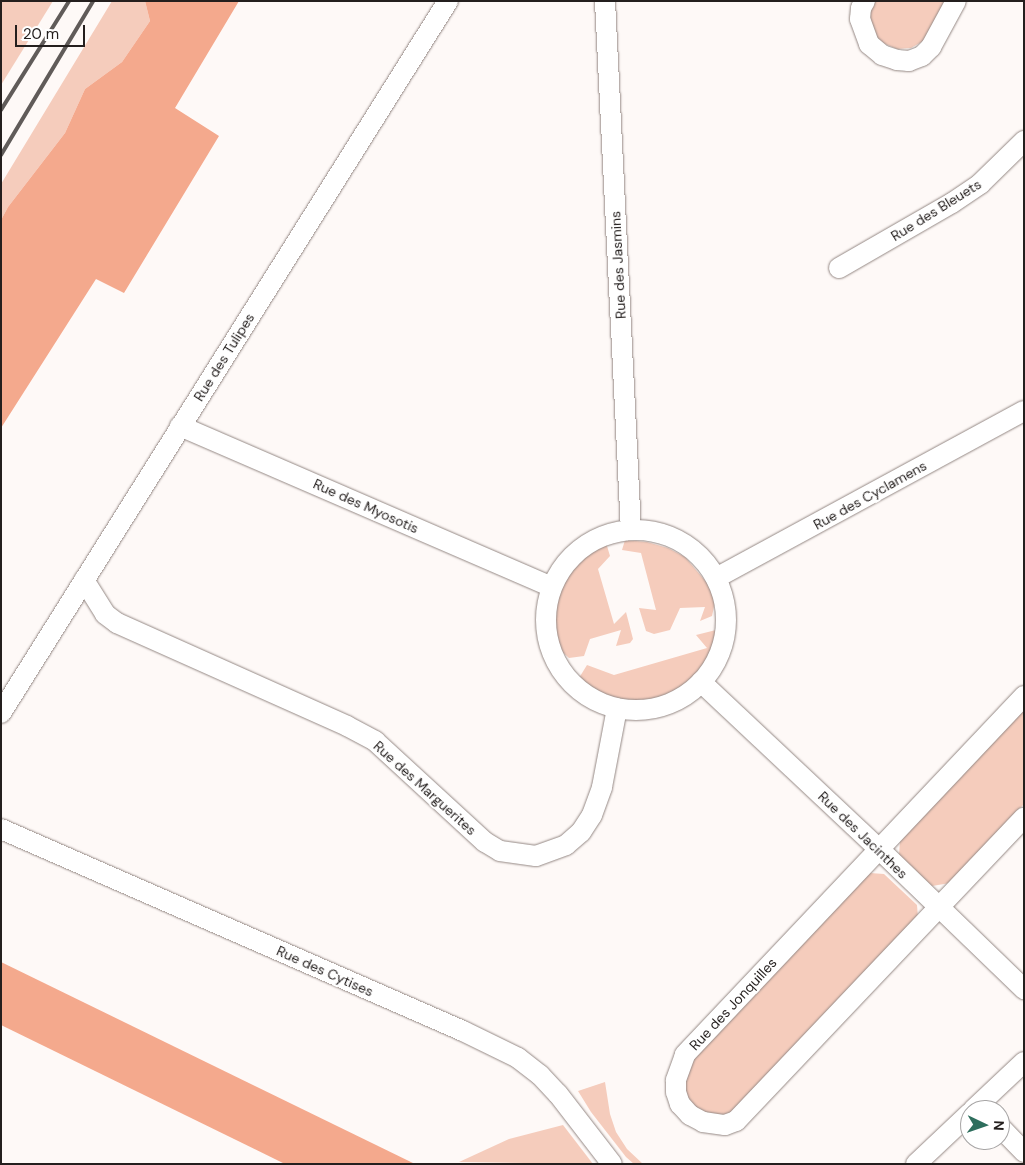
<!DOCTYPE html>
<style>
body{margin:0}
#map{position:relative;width:1025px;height:1165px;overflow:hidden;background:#fef9f7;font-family:"DM Sans",sans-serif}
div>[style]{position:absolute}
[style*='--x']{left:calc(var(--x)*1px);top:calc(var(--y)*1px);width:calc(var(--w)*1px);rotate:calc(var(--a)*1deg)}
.green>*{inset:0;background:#f5ccbc}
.forest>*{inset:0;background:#f4a98d}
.roads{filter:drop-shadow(0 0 1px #948884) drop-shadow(0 0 1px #948884)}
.street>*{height:20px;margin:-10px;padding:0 10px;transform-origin:10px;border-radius:10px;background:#fff}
.street>.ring{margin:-10px;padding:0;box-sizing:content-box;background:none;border:20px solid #fff;border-radius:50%}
.rail>*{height:4px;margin:-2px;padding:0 2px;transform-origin:2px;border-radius:2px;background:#605b59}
span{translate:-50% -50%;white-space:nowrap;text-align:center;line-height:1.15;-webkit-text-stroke:4px #fff;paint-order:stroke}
.street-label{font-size:14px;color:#241f1e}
.frame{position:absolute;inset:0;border:2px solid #241f1e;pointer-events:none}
.north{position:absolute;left:960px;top:1100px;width:50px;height:50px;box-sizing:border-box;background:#fff;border:1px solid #a7a5a5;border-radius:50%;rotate:93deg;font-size:14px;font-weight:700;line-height:20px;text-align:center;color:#241f1e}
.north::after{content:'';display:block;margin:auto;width:18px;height:22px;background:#2e6e5d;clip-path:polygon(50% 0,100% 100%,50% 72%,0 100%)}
.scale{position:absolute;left:15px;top:25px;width:70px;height:22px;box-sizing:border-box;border:2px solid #241f1e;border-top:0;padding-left:6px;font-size:15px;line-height:18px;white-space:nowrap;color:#241f1e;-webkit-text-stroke:4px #fff;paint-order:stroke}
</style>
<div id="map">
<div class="green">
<i style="clip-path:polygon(1px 1px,53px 1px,1px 85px)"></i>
<i style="clip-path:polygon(112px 1px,145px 1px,150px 21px,122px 62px,85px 89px,65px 133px,8px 207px,1px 220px,1px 184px)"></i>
<i style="clip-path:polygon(874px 1px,947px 1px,925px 40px,911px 48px,897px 49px,878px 41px,869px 19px,870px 8px)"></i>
<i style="clip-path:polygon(625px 540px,647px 542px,668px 548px,685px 557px,708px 584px,715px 602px,712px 616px,700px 621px,705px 607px,680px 608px,670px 630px,654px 634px,646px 631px,639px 608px,656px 610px,641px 553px,622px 550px)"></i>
<i style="clip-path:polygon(603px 546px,607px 546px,610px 556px,598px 569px,614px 624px,626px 612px,633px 639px,630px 643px,616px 646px,621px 630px,590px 639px,584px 656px,569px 658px,560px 650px,556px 635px,556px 604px,560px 590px,579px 559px,596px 547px)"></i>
<i style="clip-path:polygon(716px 630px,712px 650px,694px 678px,682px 689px,653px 702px,618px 701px,592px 689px,579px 678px,587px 665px,614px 675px,707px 648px,696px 635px)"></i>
<i style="clip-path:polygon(1024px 709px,1024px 804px,950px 883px,932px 886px,899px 855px,900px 841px)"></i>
<i style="clip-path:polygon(870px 873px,884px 874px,917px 905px,918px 918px,734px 1112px,722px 1116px,709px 1116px,689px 1102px,685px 1092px,684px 1081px,692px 1058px)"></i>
<i style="clip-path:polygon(605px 1082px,610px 1114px,616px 1132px,627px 1149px,643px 1164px,634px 1164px,626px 1157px,591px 1112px,578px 1091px)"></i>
<i style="clip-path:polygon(563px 1125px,593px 1164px,459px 1162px,509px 1139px)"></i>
</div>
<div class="forest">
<i style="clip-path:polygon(145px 1px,239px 1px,175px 108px,219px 136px,124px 293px,96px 279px,1px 428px,1px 220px,8px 207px,65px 133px,85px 89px,122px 62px,150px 21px)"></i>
<i style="clip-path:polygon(1px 962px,415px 1164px,285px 1164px,1px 1025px)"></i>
</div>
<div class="roads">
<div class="street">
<i style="--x:605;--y:1;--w:530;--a:87.19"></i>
<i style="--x:865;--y:1;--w:8;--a:120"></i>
<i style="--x:861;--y:8;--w:11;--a:95"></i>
<i style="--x:860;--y:19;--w:27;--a:70"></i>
<i style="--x:869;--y:44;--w:17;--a:40"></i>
<i style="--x:882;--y:55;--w:16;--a:18"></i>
<i style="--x:897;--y:60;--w:12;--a:5"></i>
<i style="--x:909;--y:61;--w:14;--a:-21"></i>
<i style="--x:922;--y:56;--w:13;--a:-45"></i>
<i style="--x:931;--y:47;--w:52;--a:-61.5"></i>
<i style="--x:839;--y:268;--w:130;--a:-29.9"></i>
<i style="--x:952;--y:203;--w:34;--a:-34"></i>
<i style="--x:980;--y:184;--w:62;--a:-44.3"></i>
<i style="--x:180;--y:426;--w:405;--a:23.4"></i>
<i class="ring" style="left:546px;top:530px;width:160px;height:160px"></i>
<i style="--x:716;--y:578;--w:350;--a:-28.5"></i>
<i style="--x:84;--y:580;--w:40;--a:58"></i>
<i style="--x:105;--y:614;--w:15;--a:37"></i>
<i style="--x:117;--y:623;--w:252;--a:24.1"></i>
<i style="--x:347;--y:726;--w:32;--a:28"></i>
<i style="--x:375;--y:741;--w:149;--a:42.6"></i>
<i style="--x:485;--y:842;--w:17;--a:31"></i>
<i style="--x:500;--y:851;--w:36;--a:8"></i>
<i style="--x:536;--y:856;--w:32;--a:-20"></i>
<i style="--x:566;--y:845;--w:20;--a:-41"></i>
<i style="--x:581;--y:832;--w:20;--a:-57"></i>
<i style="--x:592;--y:815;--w:30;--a:-70"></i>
<i style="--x:602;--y:787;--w:80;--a:-79.2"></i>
<i style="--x:701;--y:682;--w:244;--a:43.2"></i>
<i style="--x:879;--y:849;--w:202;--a:44"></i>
<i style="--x:1024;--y:696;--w:494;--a:133.4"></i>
<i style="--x:685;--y:1055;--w:27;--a:110"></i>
<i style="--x:676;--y:1080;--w:12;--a:90"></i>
<i style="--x:676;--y:1092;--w:13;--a:72"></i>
<i style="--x:680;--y:1104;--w:15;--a:48"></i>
<i style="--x:690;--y:1115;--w:15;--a:28"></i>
<i style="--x:703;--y:1122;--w:22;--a:8"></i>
<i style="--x:725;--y:1125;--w:12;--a:-20"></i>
<i style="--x:736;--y:1121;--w:418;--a:-46.5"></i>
<i style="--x:1;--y:713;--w:841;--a:-57.88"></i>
<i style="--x:1;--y:829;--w:504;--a:23.62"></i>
<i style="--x:463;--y:1031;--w:61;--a:26.1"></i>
<i style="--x:518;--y:1058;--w:28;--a:38"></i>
<i style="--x:540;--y:1075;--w:26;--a:47"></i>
<i style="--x:558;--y:1094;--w:88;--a:52.4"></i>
<i style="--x:973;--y:1110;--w:70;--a:-43.3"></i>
<i style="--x:1000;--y:1127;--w:35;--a:46"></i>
<i style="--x:916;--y:1164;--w:74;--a:-43.4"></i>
</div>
</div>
<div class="rail">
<i style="--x:1;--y:110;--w:128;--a:-58"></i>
<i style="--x:1;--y:155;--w:179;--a:-59.1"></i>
</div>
<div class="street-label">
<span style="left:936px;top:210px;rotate:-32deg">Rue des Bleuets</span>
<span style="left:618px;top:265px;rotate:-93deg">Rue des Jasmins</span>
<span style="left:224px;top:357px;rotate:-58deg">Rue des Tulipes</span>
<span style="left:870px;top:495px;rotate:-29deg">Rue des Cyclamens</span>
<span style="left:366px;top:506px;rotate:24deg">Rue des Myosotis</span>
<span style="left:425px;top:788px;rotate:42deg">Rue des Marguerites</span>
<span style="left:863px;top:835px;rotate:44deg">Rue des Jacinthes</span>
<span style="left:325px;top:971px;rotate:24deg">Rue des Cytises</span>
<span style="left:733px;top:1004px;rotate:-47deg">Rue des Jonquilles</span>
</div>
<div class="frame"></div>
<div class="north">N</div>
<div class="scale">20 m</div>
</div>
